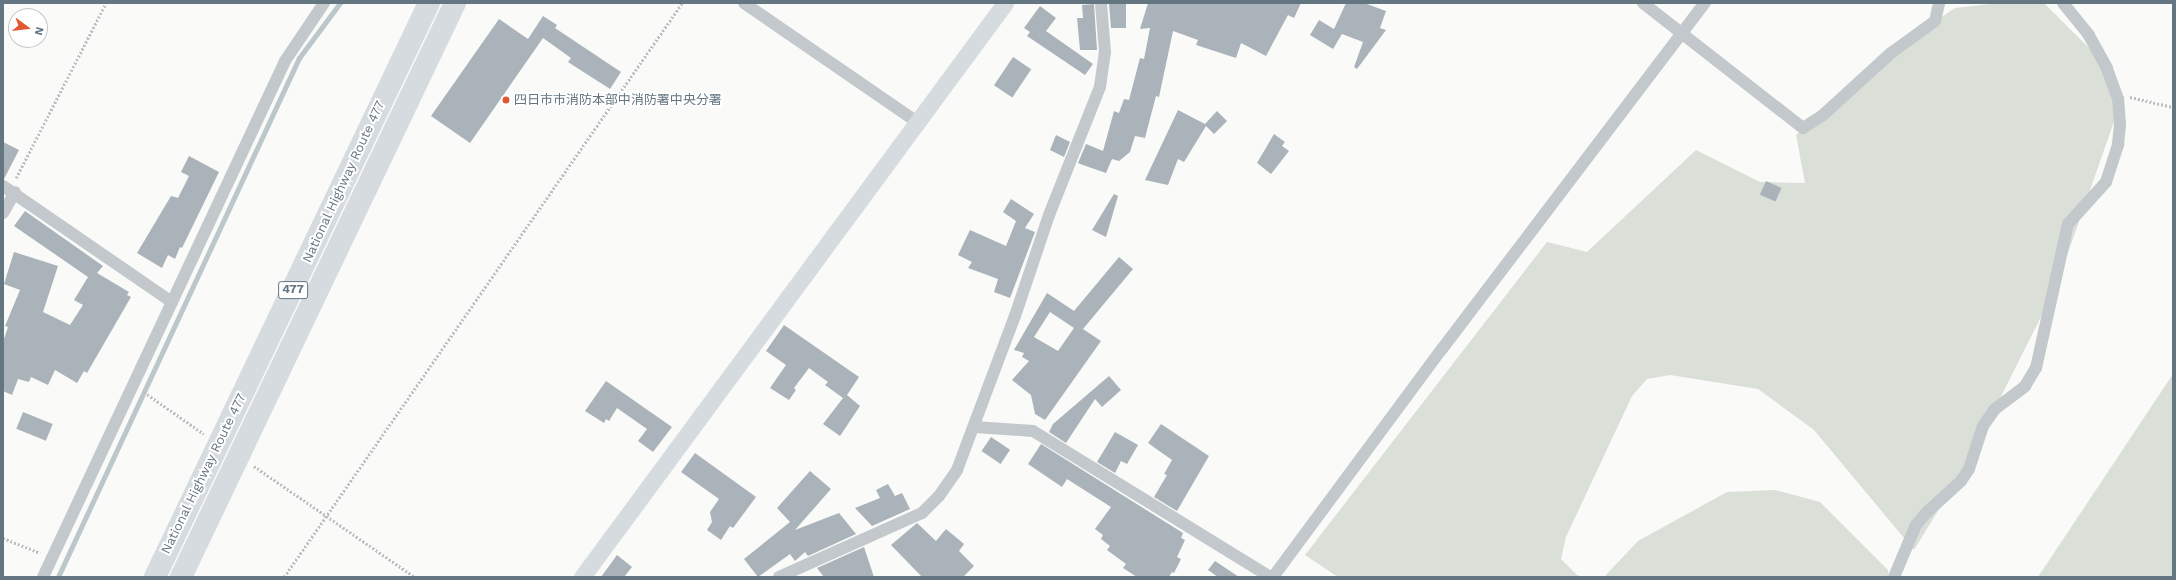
<!DOCTYPE html>
<meta charset="utf-8">
<style>
body{margin:0}
#map{position:relative;width:2176px;height:580px;overflow:hidden;background:#fafaf8;font-family:"Work Sans","Noto Sans JP",sans-serif}
div>[style]{position:absolute}
[style*='--x']{left:calc(var(--x)*1px);top:calc(var(--y)*1px);width:calc(var(--w)*1px);rotate:calc(var(--a)*1deg)}
.green>*{inset:0;background:#dadfd7}
.stream>*{height:4.5px;margin:-2.25px;padding:0 2.25px;transform-origin:2.25px;border-radius:2.25px;background:#bbc7cb}
.building>*{inset:0;background:#aab3b9;transform-origin:0 0}
.path>*{height:2.5px;margin-top:-1.25px;transform-origin:0;background:repeating-linear-gradient(90deg,#bbbfc2 0 2px,transparent 0 4px)}
.street>*{height:12px;margin:-6px;padding:0 6px;transform-origin:6px;border-radius:6px;background:#c3c8cc}
.secondary>*{height:17px;margin:-8.5px;padding:0 8.5px;transform-origin:8.5px;border-radius:8.5px;background:#d6dbdf}
.highway>*{height:22px;margin:-11px;padding:0 11px;transform-origin:11px;border-radius:11px;background:#d6dbdf}
.dots>*{width:11px;height:11px;translate:-50% -50%;box-sizing:border-box;border:2px solid #fff;border-radius:50%}
span{translate:-50% -50%;white-space:nowrap;text-align:center;line-height:1.15;-webkit-text-stroke:4px #fff;paint-order:stroke}
.shield-label span{padding:1px 3px;background:#fff;border:1px solid;border-radius:3px;-webkit-text-stroke-width:0}
.shield-label{font-size:12px;color:#657683;font-weight:700}
.poi-label{font-size:13px;color:#657683}
.left{translate:0 -50%;text-align:left}
.street-label{font-size:13px;color:#657683}
.frame{position:absolute;inset:0;border:4px solid #657683;pointer-events:none}
.north{position:absolute;left:8px;top:8px;width:40px;height:40px;box-sizing:border-box;background:#fff;border:1px solid #c1c8cd;border-radius:50%;rotate:105deg;font-size:11px;font-weight:700;line-height:16px;text-align:center;color:#657683}
.north::after{content:'';display:block;margin:auto;width:14px;height:18px;background:#e4572e;clip-path:polygon(50% 0,100% 100%,50% 72%,0 100%)}
</style>
<div id="map">
<div class="green">
<i style="clip-path:polygon(2000px 3px,2044px 3px,2106px 65px,2117px 113px,2056px 287px,1968px 462px,1914px 550px,1814px 430px,1758px 389px,1670px 375px,1647px 379px,1632px 396px,1566px 537px,1561px 559px,1577px 575px,1584px 577px,1338px 577px,1305px 555px,1547px 242px,1587px 252px,1696px 150px,1760px 182px,1805px 183px,1796px 135px,1893px 50px,1955px 8px)"></i>
<i style="clip-path:polygon(2173px 374px,2173px 577px,2038px 577px)"></i>
<i style="clip-path:polygon(1775px 490px,1820px 502px,1888px 570px,1889px 577px,1604px 577px,1638px 541px,1727px 492px)"></i>
</div>
<div class="stream">
<i style="--x:58;--y:577;--w:572;--a:-65.09"></i>
<i style="--x:299;--y:58;--w:69;--a:-53.3"></i>
</div>
<div class="building">
<i style="clip-path:polygon(1126px 3px,1126px 28px,1111px 28px,1109px 4px)"></i>
<i style="clip-path:polygon(1148px 3px,1301px 3px,1294px 18px,1288px 15px,1266px 56px,1241px 43px,1236px 58px,1196px 45px,1198px 40px,1173px 31px,1159px 97px,1156px 96px,1145px 138px,1135px 136px,1130px 152px,1119px 161px,1112px 159px,1106px 173px,1080px 164px,1078px 163px,1086px 144px,1103px 151px,1114px 111px,1119px 113px,1124px 99px,1129px 100px,1140px 58px,1144px 59px,1150px 28px,1140px 29px)"></i>
<i style="clip-path:polygon(1346px 3px,1364px 3px,1386px 11px,1380px 28px,1386px 30px,1357px 69px,1354px 67px,1363px 42px,1342px 34px,1333px 49px,1310px 35px,1319px 20px,1334px 29px)"></i>
<i style="clip-path:polygon(1094px 4px,1097px 50px,1080px 50px,1077px 18px,1083px 18px,1082px 5px)"></i>
<i style="clip-path:polygon(1040px 6px,1056px 18px,1046px 31px,1093px 64px,1085px 75px,1027px 36px,1030px 32px,1024px 28px)"></i>
<i style="clip-path:polygon(543px 16px,557px 25px,555px 28px,621px 72px,610px 89px,568px 62px,571px 58px,543px 38px,470px 143px,431px 116px,499px 19px,528px 39px)"></i>
<i style="left:1013px;top:57px;width:22px;height:34px;rotate:34deg"></i>
<i style="clip-path:polygon(1178px 110px,1205px 124px,1217px 111px,1227px 121px,1214px 134px,1206px 126px,1184px 162px,1178px 159px,1168px 185px,1145px 180px)"></i>
<i style="clip-path:polygon(1274px 134px,1285px 142px,1282px 146px,1289px 151px,1271px 174px,1257px 163px)"></i>
<i style="clip-path:polygon(1056px 135px,1070px 142px,1064px 157px,1050px 150px)"></i>
<i style="clip-path:polygon(3px 142px,19px 150px,4px 179px,3px 179px)"></i>
<i style="clip-path:polygon(189px 156px,219px 172px,182px 248px,180px 247px,175px 259px,168px 255px,162px 268px,137px 253px,171px 196px,178px 198px,189px 176px,181px 172px)"></i>
<i style="left:1766px;top:181px;width:17px;height:15px;rotate:24deg"></i>
<i style="clip-path:polygon(1114px 194px,1118px 196px,1106px 237px,1092px 230px)"></i>
<i style="clip-path:polygon(1011px 199px,1034px 214px,1025px 228px,1035px 232px,1010px 298px,994px 292px,998px 279px,968px 268px,972px 262px,958px 255px,970px 230px,1006px 246px,1016px 221px,1003px 212px)"></i>
<i style="clip-path:polygon(25px 211px,103px 266px,97px 273px,129px 292px,127px 295px,131px 297px,87px 373px,84px 371px,77px 383px,55px 370px,48px 385px,31px 377px,29px 382px,18px 379px,12px 395px,3px 391px,3px 342px,8px 327px,5px 326px,20px 290px,4px 284px,14px 252px,58px 266px,43px 312px,70px 325px,83px 305px,74px 300px,88px 277px,14px 226px)"></i>
<i style="clip-path:polygon(evenodd,1119px 257px,1133px 269px,1083px 329px,1101px 341px,1045px 420px,1035px 414px,1031px 395px,1012px 380px,1029px 361px,1022px 357px,1024px 353px,1014px 350px,1047px 293px,1074px 311px,1119px 257px,1050px 312px,1074px 328px,1058px 351px,1034px 337px,1050px 312px)"></i>
<i style="clip-path:polygon(784px 325px,859px 377px,847px 395px,860px 406px,840px 436px,823px 424px,843px 398px,825px 385px,828px 382px,809px 368px,794px 388px,796px 390px,789px 400px,770px 388px,786px 365px,766px 351px)"></i>
<i style="clip-path:polygon(1109px 376px,1121px 390px,1102px 407px,1095px 399px,1066px 443px,1049px 432px,1053px 424px)"></i>
<i style="clip-path:polygon(606px 381px,672px 427px,653px 452px,638px 441px,647px 429px,617px 408px,609px 421px,606px 419px,604px 423px,585px 411px)"></i>
<i style="left:23px;top:412px;width:32px;height:18px;rotate:22deg"></i>
<i style="clip-path:polygon(1161px 424px,1209px 456px,1177px 511px,1154px 497px,1167px 475px,1164px 474px,1172px 460px,1148px 443px)"></i>
<i style="clip-path:polygon(1115px 432px,1138px 445px,1127px 464px,1121px 461px,1115px 473px,1097px 462px)"></i>
<i style="left:991px;top:437px;width:23px;height:17px;rotate:34deg"></i>
<i style="clip-path:polygon(1041px 444px,1183px 533px,1181px 538px,1185px 540px,1177px 557px,1181px 559px,1174px 573px,1172px 572px,1169px 577px,1137px 577px,1123px 568px,1126px 564px,1107px 550px,1110px 546px,1101px 539px,1103px 535px,1095px 529px,1111px 507px,1067px 479px,1062px 487px,1028px 464px)"></i>
<i style="clip-path:polygon(695px 453px,756px 497px,733px 528px,730px 526px,721px 540px,707px 530px,712px 522px,710px 512px,719px 499px,681px 472px)"></i>
<i style="clip-path:polygon(810px 471px,831px 489px,795px 530px,839px 513px,856px 534px,808px 556px,805px 552px,795px 561px,790px 554px,758px 577px,744px 559px,790px 522px,777px 508px)"></i>
<i style="clip-path:polygon(888px 484px,895px 496px,902px 493px,910px 509px,872px 526px,855px 508px,880px 498px,876px 490px)"></i>
<i style="clip-path:polygon(917px 523px,936px 541px,946px 529px,964px 544px,959px 551px,974px 566px,963px 577px,922px 577px,891px 545px)"></i>
<i style="clip-path:polygon(864px 547px,874px 577px,824px 577px,817px 568px)"></i>
<i style="clip-path:polygon(617px 555px,632px 567px,624px 577px,601px 577px)"></i>
<i style="clip-path:polygon(1215px 561px,1239px 577px,1218px 577px,1208px 570px)"></i>
</div>
<div class="path">
<i style="--x:2130;--y:97;--w:44;--a:13.1"></i>
<i style="--x:16;--y:178;--w:197;--a:-62.8"></i>
<i style="--x:144;--y:392;--w:73;--a:35"></i>
<i style="--x:254;--y:466;--w:196;--a:34.6"></i>
<i style="--x:3;--y:538;--w:40;--a:22"></i>
<i style="--x:284;--y:577;--w:698;--a:-55.26"></i>
</div>
<div class="street">
<i style="--x:744;--y:3;--w:210;--a:34.5"></i>
<i style="--x:1643;--y:3;--w:203;--a:38"></i>
<i style="--x:1803;--y:128;--w:24;--a:-33"></i>
<i style="--x:1823;--y:115;--w:92;--a:-42.4"></i>
<i style="--x:1891;--y:53;--w:54;--a:-36"></i>
<i style="--x:1935;--y:21;--w:18;--a:-77"></i>
<i style="--x:3;--y:186;--w:205;--a:34.5"></i>
<i style="--x:3;--y:213;--w:24;--a:-60"></i>
<i style="--x:975;--y:427;--w:58;--a:3.9"></i>
<i style="--x:1033;--y:431;--w:278;--a:31.6"></i>
<i style="--x:43;--y:577;--w:570;--a:-64.87"></i>
<i style="--x:285;--y:61;--w:70;--a:-56.1"></i>
<i style="--x:779;--y:577;--w:157;--a:-24.1"></i>
<i style="--x:922;--y:513;--w:24;--a:-45"></i>
<i style="--x:939;--y:496;--w:32;--a:-55"></i>
<i style="--x:957;--y:470;--w:165;--a:-69.4"></i>
<i style="--x:1015;--y:316;--w:107;--a:-71.4"></i>
<i style="--x:1049;--y:215;--w:138;--a:-68.3"></i>
<i style="--x:1100;--y:87;--w:35;--a:-82"></i>
<i style="--x:1105;--y:52;--w:49;--a:-94.7"></i>
<i style="--x:1273;--y:577;--w:284;--a:-53.5"></i>
<i style="--x:1442;--y:349;--w:435;--a:-52.8"></i>
<i style="--x:1894;--y:577;--w:56;--a:-67.1"></i>
<i style="--x:1916;--y:525;--w:16;--a:-50"></i>
<i style="--x:1926;--y:513;--w:47;--a:-42.4"></i>
<i style="--x:1961;--y:481;--w:14;--a:-56"></i>
<i style="--x:1969;--y:469;--w:45;--a:-72"></i>
<i style="--x:1983;--y:426;--w:21;--a:-55"></i>
<i style="--x:1995;--y:409;--w:38;--a:-37"></i>
<i style="--x:2025;--y:386;--w:21;--a:-59"></i>
<i style="--x:2036;--y:368;--w:148;--a:-77.5"></i>
<i style="--x:2068;--y:224;--w:57;--a:-47.9"></i>
<i style="--x:2106;--y:182;--w:40;--a:-72"></i>
<i style="--x:2118;--y:144;--w:19;--a:-84"></i>
<i style="--x:2120;--y:125;--w:26;--a:-94"></i>
<i style="--x:2118;--y:99;--w:33;--a:-110"></i>
<i style="--x:2107;--y:68;--w:38;--a:-119"></i>
<i style="--x:2089;--y:35;--w:41;--a:-129.1"></i>
</div>
<div class="secondary">
<i style="--x:582;--y:577;--w:713;--a:-53.61"></i>
</div>
<div class="highway">
<i style="--x:155;--y:577;--w:636;--a:-64.48"></i>
<i style="--x:181;--y:577;--w:636;--a:-64.48"></i>
</div>
<div class="dots">
<i style="left:506px;top:100px;background:#e4572e"></i>
</div>
<div class="shield-label">
<span style="left:293px;top:290px">477</span>
</div>
<div class="poi-label">
<span class="left" style="left:514px;top:100px">四日市市消防本部中消防署中央分署</span>
</div>
<div class="street-label">
<span style="left:344px;top:182px;rotate:-65deg">National Highway Route 477</span>
<span style="left:204px;top:474px;rotate:-64deg">National Highway Route 477</span>
</div>
<div class="frame"></div>
<div class="north">N</div>
</div>
